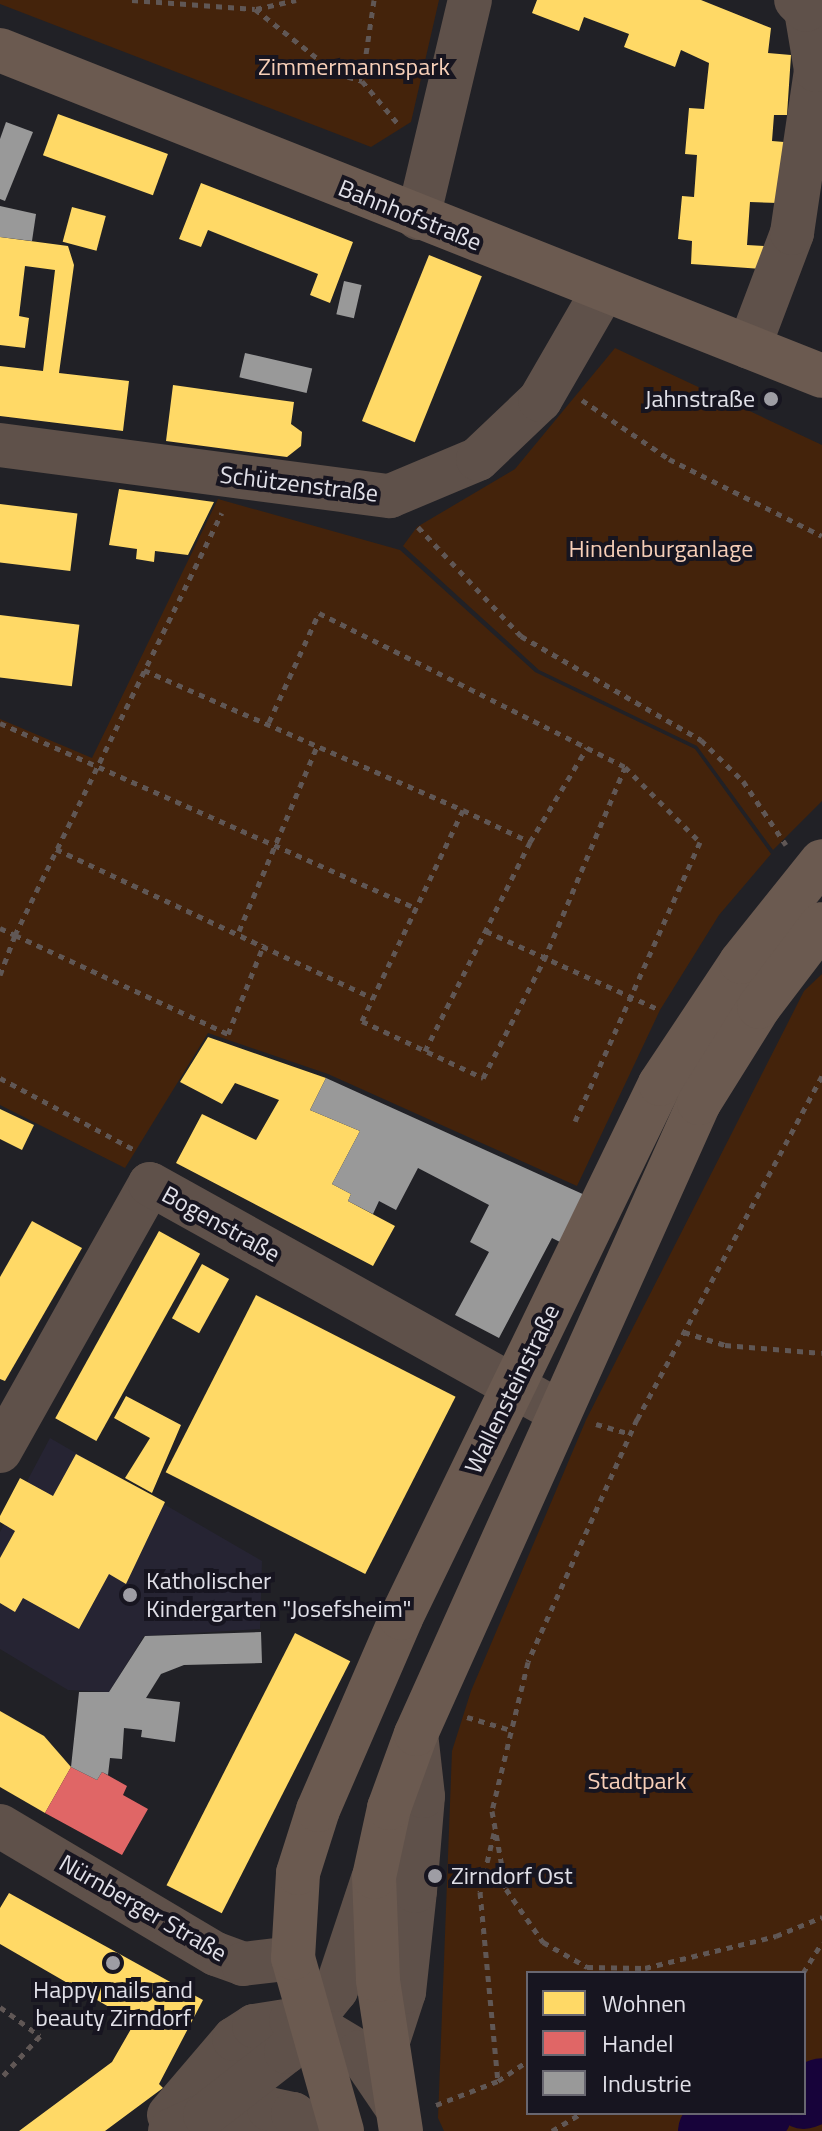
<!DOCTYPE html>
<meta charset="utf-8">
<style>
body{margin:0}
#map{position:relative;width:822px;height:2131px;overflow:hidden;background:#212126;font-family:"Titillium Web",sans-serif}
div>[style]{position:absolute}
[style*='--x']{left:calc(var(--x)*1px);top:calc(var(--y)*1px);width:calc(var(--w)*1px);rotate:calc(var(--a)*1deg)}
.built>*{inset:0;background:#262433}
.green>*{inset:0;background:#44230b}
.homes>*{inset:0;background:#ffd966;transform-origin:0 0}
.shops>*{inset:0;background:#e06666}
.industry>*{inset:0;background:#999;transform-origin:0 0}
.river>*{height:64px;margin:-32px;padding:0 32px;transform-origin:32px;border-radius:32px;background:#17033a}
.path>*{height:5px;margin-top:-2.5px;transform-origin:0;background:repeating-linear-gradient(90deg,#605755 0 6px,transparent 0 12px)}
.minor>*{height:44px;margin:-22px;padding:0 22px;transform-origin:22px;border-radius:22px;background:#5f514a}
.major>*{height:44px;margin:-22px;padding:0 22px;transform-origin:22px;border-radius:22px;background:#6b5a50}
.dots>*{width:22px;height:22px;translate:-50% -50%;box-sizing:border-box;border:4px solid #171520;border-radius:50%}
span{translate:-50% -50%;white-space:nowrap;text-align:center;line-height:1.15;-webkit-text-stroke:8px #171520;paint-order:stroke}
.park-label{font-size:24px;color:#f7cfb8}
.street-label{font-size:24px;color:#e1e0e8}
.poi-label{font-size:24px;color:#e1e0e8}
.right{translate:-100% -50%;text-align:right}
.left{translate:0 -50%;text-align:left}
.legend{position:absolute;left:526px;top:1971px;width:280px;height:144px;box-sizing:border-box;background:#171520;border:2px solid #686670;margin:0;padding:10px 14px;list-style:none;font-size:24px;color:#e1e0e8}
.legend li{display:flex;align-items:center;gap:16px;height:40px}
.legend b{width:40px;border:2px solid #686670}
</style>
<div id="map">
<div class="built">
<i style="clip-path:polygon(50px 1438px,262px 1561px,260px 1629px,144px 1636px,109px 1692px,68px 1690px,0 1649px,0 1532px)"></i>
</div>
<div class="green">
<i style="clip-path:polygon(0 0,439px 0,411px 122px,371px 147px,0 4px)"></i>
<i style="clip-path:polygon(615px 348px,822px 445px,822px 801px,773px 850px,697px 746px,539px 670px,403px 546px,417px 527px,515px 469px)"></i>
<i style="clip-path:polygon(218px 499px,400px 550px,535px 672px,695px 749px,771px 854px,719px 915px,660px 1010px,577px 1186px,328px 1074px,208px 1033px,125px 1168px,0 1105px,0 719px,92px 758px)"></i>
<i style="clip-path:polygon(822px 974px,822px 2071px,804px 2078px,804px 1973px,528px 1973px,528px 2113px,804px 2113px,804px 2079px,822px 2073px,822px 2131px,444px 2131px,438px 2118px,452px 1751px,471px 1691px,586px 1420px,804px 991px)"></i>
</div>
<div class="homes">
<i style="clip-path:polygon(537px 0,701px 0,771px 28px,768px 53px,791px 55px,787px 115px,774px 115px,772px 141px,784px 142px,779px 203px,750px 202px,747px 245px,764px 246px,762px 269px,691px 264px,692px 241px,678px 239px,682px 196px,694px 197px,697px 155px,685px 154px,689px 108px,704px 109px,709px 63px,681px 50px,675px 67px,624px 47px,629px 34px,584px 17px,579px 31px,532px 13px)"></i>
<i style="left:58px;top:114px;width:117px;height:44px;rotate:20deg"></i>
<i style="clip-path:polygon(201px 183px,353px 242px,330px 303px,310px 295px,318px 274px,208px 230px,201px 247px,179px 239px)"></i>
<i style="left:72px;top:207px;width:35px;height:36px;rotate:15deg"></i>
<i style="clip-path:polygon(0 237px,68px 246px,74px 265px,59px 373px,129px 381px,123px 431px,0 416px,0 366px,43px 371px,55px 270px,25px 266px,19px 316px,29px 318px,25px 348px,0 345px)"></i>
<i style="left:429px;top:255px;width:57px;height:179px;rotate:22deg"></i>
<i style="clip-path:polygon(173px 385px,294px 402px,291px 424px,302px 432px,301px 446px,287px 457px,166px 441px)"></i>
<i style="clip-path:polygon(119px 489px,214px 502px,188px 555px,155px 551px,154px 562px,136px 559px,137px 549px,109px 545px)"></i>
<i style="left:0;top:504px;width:78px;height:58px;rotate:7deg"></i>
<i style="left:0;top:615px;width:80px;height:62px;rotate:7deg"></i>
<i style="clip-path:polygon(208px 1037px,326px 1078px,310px 1110px,360px 1131px,332px 1184px,351px 1194px,348px 1201px,395px 1226px,373px 1266px,176px 1163px,202px 1114px,256px 1140px,279px 1100px,235px 1083px,222px 1104px,180px 1082px)"></i>
<i style="clip-path:polygon(0 1109px,34px 1125px,22px 1150px,0 1139px)"></i>
<i style="clip-path:polygon(32px 1221px,82px 1248px,5px 1381px,0 1379px,0 1277px)"></i>
<i style="left:159px;top:1231px;width:47px;height:214px;rotate:29deg"></i>
<i style="left:202px;top:1264px;width:31px;height:62px;rotate:29deg"></i>
<i style="left:256px;top:1295px;width:224px;height:199px;rotate:27deg"></i>
<i style="clip-path:polygon(126px 1396px,181px 1425px,152px 1493px,125px 1478px,150px 1438px,114px 1418px)"></i>
<i style="clip-path:polygon(76px 1454px,165px 1502px,126px 1584px,109px 1574px,79px 1629px,23px 1598px,15px 1612px,0 1603px,0 1558px,15px 1531px,0 1522px,0 1516px,20px 1478px,53px 1496px)"></i>
<i style="left:295px;top:1633px;width:62px;height:283px;rotate:27deg"></i>
<i style="clip-path:polygon(0 1711px,44px 1736px,71px 1767px,45px 1813px,0 1787px)"></i>
<i style="clip-path:polygon(9px 1893px,203px 2000px,159px 2084px,163px 2088px,105px 2131px,19px 2131px,112px 2062px,135px 2022px,0 1944px,0 1908px)"></i>
</div>
<div class="shops">
<i style="clip-path:polygon(71px 1767px,97px 1780px,102px 1772px,127px 1786px,123px 1795px,148px 1809px,122px 1855px,45px 1813px)"></i>
</div>
<div class="industry">
<i style="clip-path:polygon(6px 122px,33px 132px,5px 201px,0 199px,0 139px)"></i>
<i style="clip-path:polygon(0 206px,36px 214px,32px 241px,0 237px)"></i>
<i style="left:344px;top:281px;width:18px;height:34px;rotate:13deg"></i>
<i style="left:245px;top:353px;width:69px;height:25px;rotate:13deg"></i>
<i style="clip-path:polygon(326px 1078px,587px 1196px,562px 1243px,552px 1238px,499px 1338px,455px 1315px,489px 1252px,470px 1242px,489px 1205px,418px 1168px,396px 1210px,379px 1201px,373px 1214px,348px 1201px,351px 1194px,332px 1184px,360px 1131px,310px 1110px)"></i>
<i style="clip-path:polygon(261px 1632px,262px 1663px,184px 1665px,161px 1674px,146px 1698px,180px 1702px,175px 1742px,141px 1737px,142px 1730px,124px 1728px,122px 1759px,110px 1758px,108px 1775px,102px 1772px,97px 1780px,71px 1767px,79px 1692px,109px 1692px,145px 1636px)"></i>
</div>
<div class="river">
<i style="--x:804;--y:2097;--w:19;--a:-21"></i>
<i style="--x:710;--y:2131;--w:53;--a:-19.8"></i>
</div>
<div class="path">
<i style="--x:132;--y:0;--w:123;--a:4.2"></i>
<i style="--x:255;--y:9;--w:103;--a:38.3"></i>
<i style="--x:336;--y:73;--w:27;--a:17"></i>
<i style="--x:374;--y:0;--w:82;--a:98.4"></i>
<i style="--x:362;--y:81;--w:57;--a:49.9"></i>
<i style="--x:256;--y:9;--w:41;--a:-12.7"></i>
<i style="--x:582;--y:400;--w:105;--a:34.1"></i>
<i style="--x:669;--y:459;--w:171;--a:26.7"></i>
<i style="--x:418;--y:527;--w:150;--a:46.6"></i>
<i style="--x:521;--y:636;--w:208;--a:30"></i>
<i style="--x:701;--y:740;--w:59;--a:44.3"></i>
<i style="--x:743;--y:781;--w:77;--a:56.1"></i>
<i style="--x:144;--y:670;--w:348;--a:23.7"></i>
<i style="--x:463;--y:810;--w:234;--a:115.6"></i>
<i style="--x:362;--y:1021;--w:134;--a:25.2"></i>
<i style="--x:483;--y:1078;--w:133;--a:-62.7"></i>
<i style="--x:544;--y:960;--w:209;--a:-67.2"></i>
<i style="--x:269;--y:722;--w:120;--a:-65.4"></i>
<i style="--x:319;--y:613;--w:343;--a:26.7"></i>
<i style="--x:625;--y:767;--w:106;--a:45"></i>
<i style="--x:700;--y:842;--w:306;--a:114.1"></i>
<i style="--x:0;--y:723;--w:455;--a:24"></i>
<i style="--x:463;--y:810;--w:74;--a:25.5"></i>
<i style="--x:56;--y:849;--w:350;--a:25.2"></i>
<i style="--x:0;--y:928;--w:17;--a:25"></i>
<i style="--x:15;--y:935;--w:470;--a:-63.9"></i>
<i style="--x:239;--y:931;--w:203;--a:-67.1"></i>
<i style="--x:486;--y:931;--w:191;--a:24.4"></i>
<i style="--x:0;--y:975;--w:43;--a:-69.4"></i>
<i style="--x:15;--y:935;--w:235;--a:24.9"></i>
<i style="--x:228;--y:1034;--w:97;--a:-68.2"></i>
<i style="--x:425;--y:1051;--w:234;--a:-63.3"></i>
<i style="--x:530;--y:842;--w:110;--a:-58.8"></i>
<i style="--x:822;--y:1076;--w:390;--a:118.3"></i>
<i style="--x:637;--y:1419;--w:266;--a:114.2"></i>
<i style="--x:528;--y:1662;--w:153;--a:103.6"></i>
<i style="--x:492;--y:1811;--w:79;--a:79.8"></i>
<i style="--x:506;--y:1889;--w:65;--a:55.1"></i>
<i style="--x:543;--y:1942;--w:51;--a:29.6"></i>
<i style="--x:587;--y:1967;--w:58;--a:1"></i>
<i style="--x:645;--y:1968;--w:135;--a:-13.7"></i>
<i style="--x:776;--y:1936;--w:50;--a:-22.4"></i>
<i style="--x:0;--y:1078;--w:151;--a:28.1"></i>
<i style="--x:684;--y:1332;--w:43;--a:17.6"></i>
<i style="--x:725;--y:1345;--w:97;--a:4.7"></i>
<i style="--x:596;--y:1424;--w:35;--a:16"></i>
<i style="--x:467;--y:1717;--w:46;--a:16.5"></i>
<i style="--x:494;--y:1833;--w:61;--a:103.3"></i>
<i style="--x:480;--y:1892;--w:190;--a:84.6"></i>
<i style="--x:803;--y:1973;--w:36;--a:-58"></i>
<i style="--x:0;--y:2007;--w:49;--a:35.9"></i>
<i style="--x:40;--y:2036;--w:59;--a:132.9"></i>
<i style="--x:436;--y:2105;--w:66;--a:-21.2"></i>
<i style="--x:498;--y:2081;--w:36;--a:-34"></i>
<i style="--x:552;--y:2131;--w:35;--a:-31"></i>
</div>
<div class="minor">
<i style="--x:418;--y:218;--w:224;--a:-76.6"></i>
<i style="--x:749;--y:347;--w:122;--a:-69.3"></i>
<i style="--x:792;--y:233;--w:165;--a:-81.6"></i>
<i style="--x:816;--y:70;--w:61;--a:-99.5"></i>
<i style="--x:806;--y:10;--w:14;--a:-135"></i>
<i style="--x:0;--y:445;--w:393;--a:7.5"></i>
<i style="--x:390;--y:496;--w:95;--a:-22.8"></i>
<i style="--x:478;--y:459;--w:86;--a:-43.6"></i>
<i style="--x:540;--y:400;--w:126;--a:-60"></i>
<i style="--x:0;--y:1451;--w:306;--a:-60.7"></i>
<i style="--x:150;--y:1184;--w:468;--a:29.1"></i>
<i style="--x:0;--y:1826;--w:251;--a:30.7"></i>
<i style="--x:216;--y:1954;--w:29;--a:20"></i>
<i style="--x:243;--y:1964;--w:50;--a:-6.8"></i>
<i style="--x:387;--y:2044;--w:55;--a:-71.9"></i>
<i style="--x:404;--y:1992;--w:102;--a:-83.8"></i>
<i style="--x:415;--y:1891;--w:95;--a:-85.2"></i>
<i style="--x:423;--y:1796;--w:62;--a:-96.4"></i>
<i style="--x:169;--y:2115;--w:100;--a:-49.5"></i>
<i style="--x:234;--y:2039;--w:24;--a:-33"></i>
<i style="--x:254;--y:2026;--w:37;--a:-9"></i>
<i style="--x:291;--y:2020;--w:18;--a:6"></i>
<i style="--x:309;--y:2022;--w:58;--a:31"></i>
<i style="--x:359;--y:2052;--w:64;--a:55.8"></i>
<i style="--x:205;--y:2115;--w:64;--a:-5.4"></i>
<i style="--x:269;--y:2109;--w:25;--a:12"></i>
<i style="--x:293;--y:2114;--w:31;--a:33"></i>
<i style="--x:170;--y:2131;--w:38;--a:-25"></i>
<i style="--x:205;--y:2115;--w:103;--a:-37.9"></i>
<i style="--x:286;--y:2052;--w:80;--a:-51.1"></i>
<i style="--x:336;--y:1990;--w:117;--a:-71.6"></i>
</div>
<div class="major">
<i style="--x:0;--y:50;--w:884;--a:21.63"></i>
<i style="--x:342;--y:2131;--w:180;--a:-105.8"></i>
<i style="--x:293;--y:1958;--w:85;--a:-86.6"></i>
<i style="--x:298;--y:1873;--w:66;--a:-72.4"></i>
<i style="--x:318;--y:1810;--w:209;--a:-66.6"></i>
<i style="--x:401;--y:1618;--w:593;--a:-64.13"></i>
<i style="--x:660;--y:1084;--w:146;--a:-56.4"></i>
<i style="--x:741;--y:962;--w:129;--a:-51.3"></i>
<i style="--x:401;--y:2131;--w:153;--a:-98.7"></i>
<i style="--x:378;--y:1980;--w:103;--a:-92.2"></i>
<i style="--x:374;--y:1877;--w:71;--a:-77.7"></i>
<i style="--x:389;--y:1808;--w:79;--a:-70"></i>
<i style="--x:416;--y:1734;--w:692;--a:-65.84"></i>
<i style="--x:699;--y:1103;--w:113;--a:-58"></i>
<i style="--x:759;--y:1007;--w:104;--a:-52.8"></i>
</div>
<div class="dots">
<i style="left:771px;top:399px;background:#9e9da4"></i>
<i style="left:130px;top:1595px;background:#9e9da4"></i>
<i style="left:435px;top:1876px;background:#9e9da4"></i>
<i style="left:113px;top:1963px;background:#9e9da4"></i>
</div>
<div class="park-label">
<span style="left:354px;top:67px">Zimmermannspark</span>
<span style="left:661px;top:549px">Hindenburganlage</span>
<span style="left:637px;top:1781px">Stadtpark</span>
</div>
<div class="street-label">
<span style="left:410px;top:215px;rotate:22deg">Bahnhofstraße</span>
<span style="left:299px;top:484px;rotate:7deg">Schützenstraße</span>
<span style="left:221px;top:1224px;rotate:29deg">Bogenstraße</span>
<span style="left:512px;top:1389px;rotate:-64deg">Wallensteinstraße</span>
<span style="left:143px;top:1908px;rotate:30deg">Nürnberger Straße</span>
</div>
<div class="poi-label">
<span class="right" style="left:755px;top:399px">Jahnstraße</span>
<span class="left" style="left:146px;top:1595px">Katholischer<br>Kindergarten "Josefsheim"</span>
<span class="left" style="left:451px;top:1876px">Zirndorf Ost</span>
<span style="left:113px;top:2004px">Happy nails and<br>beauty Zirndorf</span>
</div>
<ul class="legend">
<li><b style="height:22px;background:#ffd966"></b>Wohnen</li>
<li><b style="height:22px;background:#e06666"></b>Handel</li>
<li><b style="height:22px;background:#999"></b>Industrie</li>
</ul>
</div>
